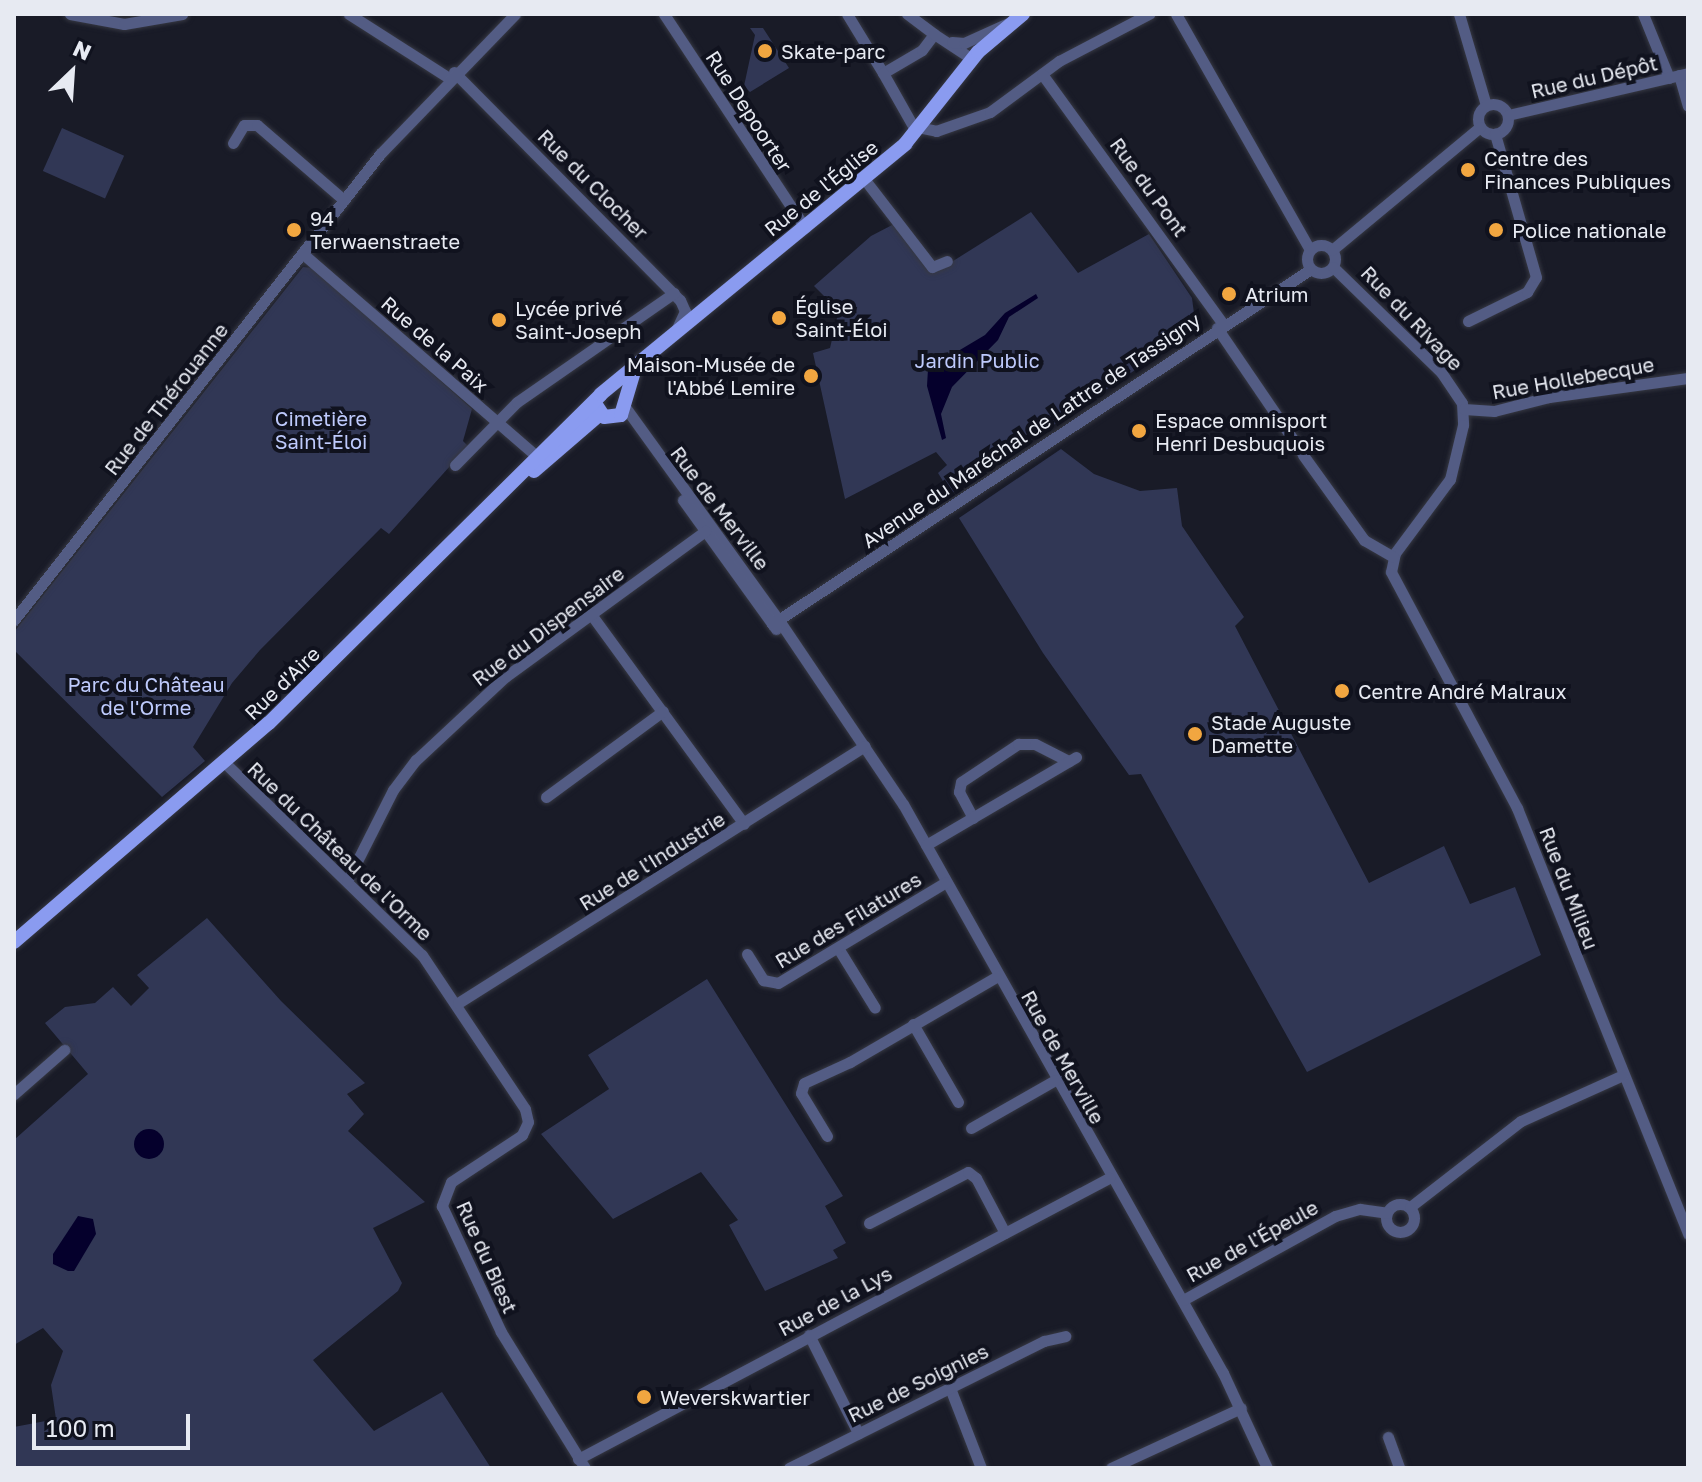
<!DOCTYPE html>
<meta charset="utf-8">
<style>
body{margin:0}
#map{position:relative;width:1702px;height:1482px;overflow:hidden;background:#191b27;font-family:"Golos Text",sans-serif}
div>[style]{position:absolute}
[style*='--x']{left:calc(var(--x)*1px);top:calc(var(--y)*1px);width:calc(var(--w)*1px);rotate:calc(var(--a)*1deg)}
.green>*{inset:0;background:#313755;transform-origin:0 0}
.water>*{inset:0;background:#05002c}
.round{border-radius:50%}
.roads{filter:drop-shadow(0 0 2px #363843) drop-shadow(0 0 2px #363843)}
.minor>*{height:11px;margin:-5.5px;padding:0 5.5px;transform-origin:5.5px;border-radius:5.5px;background:#535c84}
.minor>.ring{margin:-5.5px;padding:0;box-sizing:content-box;background:none;border:11px solid #535c84;border-radius:50%}
.major>*{height:14px;margin:-7px;padding:0 7px;transform-origin:7px;border-radius:7px;background:#8a9bf0}
.dots>*{width:22px;height:22px;translate:-50% -50%;box-sizing:border-box;border:4px solid #10121e;border-radius:50%}
span{translate:-50% -50%;white-space:nowrap;text-align:center;line-height:1.15;-webkit-text-stroke:8px #10121e;paint-order:stroke}
.poi-label{font-size:20px;color:#e7eaf2}
.left{translate:0 -50%;text-align:left}
.right{translate:-100% -50%;text-align:right}
.street-label{font-size:20px;color:#e7eaf2}
.park-label{font-size:20px;color:#becafc}
.frame{position:absolute;inset:0;border:16px solid #e7eaf2;pointer-events:none}
.north{position:absolute;left:32px;top:32px;width:80px;height:80px;-webkit-text-stroke:6px #10121e;paint-order:stroke;rotate:25deg;font-size:22px;font-weight:700;line-height:32px;text-align:center;color:#e7eaf2}
.north::after{content:'';display:block;margin:auto;width:28px;height:36px;background:#e7eaf2;clip-path:polygon(50% 0,100% 100%,50% 72%,0 100%)}
.scale{position:absolute;left:32px;top:1414px;width:158px;height:36px;box-sizing:border-box;border:4px solid #e7eaf2;border-top:0;padding-left:10px;font-size:24px;line-height:28px;white-space:nowrap;color:#e7eaf2;-webkit-text-stroke:6px #10121e;paint-order:stroke}
</style>
<div id="map">
<div class="green">
<i style="clip-path:polygon(750px 28px,763px 28px,789px 68px,750px 92px,744px 86px,755px 35px)"></i>
<i style="left:62px;top:128px;width:68px;height:47px;rotate:24deg"></i>
<i style="clip-path:polygon(1031px 212px,1078px 273px,1149px 234px,1192px 298px,1196px 329px,951px 494px,938px 473px,947px 465px,936px 452px,845px 499px,813px 353px,830px 348px,837px 318px,835px 307px,814px 286px,871px 236px,894px 224px,934px 273px)"></i>
<i style="clip-path:polygon(303px 267px,314px 268px,472px 409px,463px 441px,468px 446px,389px 534px,381px 528px,260px 650px,232px 683px,193px 747px,205px 761px,162px 797px,14px 650px,14px 632px)"></i>
<i style="clip-path:polygon(1061px 449px,1094px 474px,1140px 491px,1177px 488px,1182px 526px,1244px 617px,1235px 626px,1369px 883px,1444px 846px,1470px 904px,1515px 887px,1541px 955px,1307px 1072px,1141px 774px,1129px 775px,1043px 653px,959px 518px)"></i>
<i style="clip-path:polygon(207px 918px,281px 1001px,365px 1083px,347px 1094px,364px 1114px,348px 1131px,425px 1202px,373px 1228px,402px 1283px,398px 1291px,313px 1360px,374px 1431px,442px 1392px,491px 1468px,14px 1468px,14px 1427px,56px 1419px,51px 1385px,63px 1351px,43px 1328px,14px 1345px,14px 1140px,88px 1074px,45px 1023px,65px 1007px,95px 1003px,113px 987px,131px 1006px,149px 988px,137px 975px)"></i>
<i style="clip-path:polygon(707px 979px,843px 1196px,825px 1206px,846px 1243px,833px 1250px,838px 1258px,765px 1291px,729px 1225px,738px 1220px,701px 1172px,613px 1219px,541px 1134px,609px 1089px,588px 1055px)"></i>
</div>
<div class="water">
<i style="clip-path:polygon(1036px 294px,1038px 298px,1009px 317px,998px 340px,952px 387px,941px 414px,946px 438px,942px 440px,927px 386px,928px 369px,985px 335px,1005px 313px)"></i>
<i class="round" style="left:134px;top:1129px;width:30px;height:30px"></i>
<i style="clip-path:polygon(78px 1216px,93px 1219px,96px 1234px,74px 1271px,68px 1271px,53px 1264px,53px 1254px)"></i>
</div>
<div class="roads">
<div class="minor">
<i style="--x:70;--y:14;--w:55;--a:10.5"></i>
<i style="--x:124;--y:24;--w:59;--a:-9.8"></i>
<i style="--x:349;--y:14;--w:119;--a:32.6"></i>
<i style="--x:664;--y:14;--w:256;--a:56.6"></i>
<i style="--x:847;--y:14;--w:69;--a:58.6"></i>
<i style="--x:883;--y:73;--w:45;--a:-30.5"></i>
<i style="--x:922;--y:50;--w:20;--a:-53"></i>
<i style="--x:934;--y:34;--w:34;--a:-143"></i>
<i style="--x:1176;--y:14;--w:271;--a:60.4"></i>
<i style="--x:1459;--y:14;--w:95;--a:73.5"></i>
<i style="--x:1643;--y:14;--w:69;--a:67.9"></i>
<i style="--x:934;--y:34;--w:45;--a:33.3"></i>
<i style="--x:952;--y:42;--w:12;--a:5"></i>
<i style="--x:964;--y:43;--w:48;--a:-24.4"></i>
<i style="--x:454;--y:72;--w:321;--a:45.3"></i>
<i style="--x:680;--y:300;--w:12;--a:66"></i>
<i style="--x:685;--y:311;--w:19;--a:115"></i>
<i style="--x:883;--y:73;--w:61;--a:60.5"></i>
<i style="--x:913;--y:126;--w:24;--a:12"></i>
<i style="--x:936;--y:131;--w:57;--a:-19.4"></i>
<i style="--x:990;--y:112;--w:86;--a:-36.5"></i>
<i style="--x:1059;--y:61;--w:102;--a:-27.6"></i>
<i style="--x:1042;--y:74;--w:309;--a:54.1"></i>
<i style="--x:1679;--y:75;--w:32;--a:74"></i>
<i class="ring" style="left:1478px;top:104px;width:19px;height:19px"></i>
<i style="--x:1508;--y:115;--w:185;--a:-13.1"></i>
<i style="--x:233;--y:143;--w:21;--a:-59"></i>
<i style="--x:244;--y:125;--w:13;--a:0"></i>
<i style="--x:257;--y:125;--w:115;--a:40.8"></i>
<i style="--x:865;--y:180;--w:110;--a:52.4"></i>
<i style="--x:932;--y:267;--w:16;--a:-22"></i>
<i class="ring" style="left:1307px;top:245px;width:17px;height:17px"></i>
<i style="--x:1332;--y:250;--w:192;--a:-39.7"></i>
<i style="--x:302;--y:253;--w:319;--a:40.9"></i>
<i style="--x:1333;--y:267;--w:151;--a:44.2"></i>
<i style="--x:1441;--y:372;--w:37;--a:56"></i>
<i style="--x:1462;--y:403;--w:22;--a:87"></i>
<i style="--x:1463;--y:425;--w:56;--a:103.5"></i>
<i style="--x:1450;--y:479;--w:92;--a:126.6"></i>
<i style="--x:1395;--y:553;--w:19;--a:102"></i>
<i style="--x:1391;--y:572;--w:268;--a:61.9"></i>
<i style="--x:1517;--y:808;--w:459;--a:68.1"></i>
<i style="--x:1468;--y:321;--w:66;--a:-26.2"></i>
<i style="--x:1527;--y:292;--w:17;--a:-59"></i>
<i style="--x:1536;--y:277;--w:149;--a:-106"></i>
<i style="--x:1217;--y:328;--w:149;--a:55.7"></i>
<i style="--x:625;--y:407;--w:261;--a:54.2"></i>
<i style="--x:778;--y:619;--w:223;--a:56"></i>
<i style="--x:903;--y:804;--w:653;--a:60.65"></i>
<i style="--x:1223;--y:1373;--w:105;--a:65.1"></i>
<i style="--x:1464;--y:409;--w:30;--a:4"></i>
<i style="--x:1494;--y:411;--w:57;--a:-14.3"></i>
<i style="--x:1549;--y:397;--w:140;--a:-7.8"></i>
<i style="--x:1303;--y:455;--w:105;--a:54.3"></i>
<i style="--x:1364;--y:540;--w:34;--a:30"></i>
<i style="--x:455;--y:465;--w:88;--a:-45.5"></i>
<i style="--x:517;--y:402;--w:191;--a:-34.8"></i>
<i style="--x:683;--y:500;--w:159;--a:54.2"></i>
<i style="--x:593;--y:617;--w:256;--a:53.9"></i>
<i style="--x:14;--y:620;--w:593;--a:-51.85"></i>
<i style="--x:380;--y:154;--w:194;--a:-46"></i>
<i style="--x:772;--y:624;--w:645;--a:-33.37"></i>
<i style="--x:225;--y:763;--w:275;--a:44.3"></i>
<i style="--x:422;--y:955;--w:185;--a:56.2"></i>
<i style="--x:525;--y:1109;--w:13;--a:77"></i>
<i style="--x:528;--y:1122;--w:14;--a:115"></i>
<i style="--x:522;--y:1135;--w:85;--a:146.5"></i>
<i style="--x:451;--y:1182;--w:26;--a:111"></i>
<i style="--x:442;--y:1206;--w:139;--a:64.9"></i>
<i style="--x:501;--y:1332;--w:160;--a:58.3"></i>
<i style="--x:546;--y:797;--w:145;--a:-36.3"></i>
<i style="--x:973;--y:818;--w:30;--a:-118"></i>
<i style="--x:959;--y:792;--w:10;--a:-79"></i>
<i style="--x:961;--y:782;--w:69;--a:-33.7"></i>
<i style="--x:1018;--y:744;--w:17;--a:0"></i>
<i style="--x:1035;--y:744;--w:38;--a:27"></i>
<i style="--x:926;--y:845;--w:174;--a:-30.4"></i>
<i style="--x:347;--y:881;--w:102;--a:-63.2"></i>
<i style="--x:393;--y:790;--w:38;--a:-53"></i>
<i style="--x:416;--y:760;--w:122;--a:-43"></i>
<i style="--x:505;--y:677;--w:248;--a:-36.1"></i>
<i style="--x:838;--y:948;--w:70;--a:58.3"></i>
<i style="--x:747;--y:954;--w:31;--a:58"></i>
<i style="--x:763;--y:980;--w:15;--a:11"></i>
<i style="--x:778;--y:983;--w:196;--a:-31"></i>
<i style="--x:458;--y:1003;--w:481;--a:-32.3"></i>
<i style="--x:913;--y:1024;--w:90;--a:60"></i>
<i style="--x:14;--y:1094;--w:67;--a:-41.3"></i>
<i style="--x:971;--y:1128;--w:97;--a:-29.7"></i>
<i style="--x:827;--y:1136;--w:50;--a:-121.2"></i>
<i style="--x:801;--y:1093;--w:10;--a:-73"></i>
<i style="--x:804;--y:1083;--w:51;--a:-24.5"></i>
<i style="--x:850;--y:1062;--w:171;--a:-30.2"></i>
<i class="ring" style="left:1386px;top:1204px;width:17px;height:17px"></i>
<i style="--x:1410;--y:1207;--w:140;--a:-37.8"></i>
<i style="--x:1521;--y:1121;--w:112;--a:-24.3"></i>
<i style="--x:869;--y:1223;--w:111;--a:-27.3"></i>
<i style="--x:968;--y:1172;--w:10;--a:37"></i>
<i style="--x:976;--y:1178;--w:62;--a:62.2"></i>
<i style="--x:1183;--y:1300;--w:174;--a:-28.9"></i>
<i style="--x:1335;--y:1216;--w:26;--a:-16"></i>
<i style="--x:1360;--y:1209;--w:27;--a:8"></i>
<i style="--x:809;--y:1335;--w:110;--a:63.4"></i>
<i style="--x:950;--y:1388;--w:86;--a:68.8"></i>
<i style="--x:1388;--y:1437;--w:33;--a:70"></i>
<i style="--x:578;--y:1459;--w:601;--a:-27.89"></i>
<i style="--x:789;--y:1468;--w:285;--a:-26.5"></i>
<i style="--x:1044;--y:1341;--w:22;--a:-13"></i>
<i style="--x:1111;--y:1468;--w:143;--a:-24.8"></i>
</div>
<div class="major">
<i style="--x:596;--y:405;--w:14;--a:56"></i>
<i style="--x:604;--y:417;--w:17;--a:-7"></i>
<i style="--x:621;--y:415;--w:49;--a:-73.4"></i>
<i style="--x:534;--y:471;--w:87;--a:-40.8"></i>
<i style="--x:14;--y:942;--w:336;--a:-40.7"></i>
<i style="--x:269;--y:723;--w:467;--a:-44.7"></i>
<i style="--x:601;--y:394;--w:394;--a:-39.4"></i>
<i style="--x:905;--y:144;--w:117;--a:-51.6"></i>
<i style="--x:978;--y:52;--w:59;--a:-40.2"></i>
</div>
</div>
<div class="dots">
<i style="left:765px;top:51px;background:#f1a640"></i>
<i style="left:1468px;top:170px;background:#f1a640"></i>
<i style="left:294px;top:230px;background:#f1a640"></i>
<i style="left:1496px;top:230px;background:#f1a640"></i>
<i style="left:1229px;top:294px;background:#f1a640"></i>
<i style="left:779px;top:318px;background:#f1a640"></i>
<i style="left:499px;top:320px;background:#f1a640"></i>
<i style="left:811px;top:376px;background:#f1a640"></i>
<i style="left:1139px;top:431px;background:#f1a640"></i>
<i style="left:1342px;top:691px;background:#f1a640"></i>
<i style="left:1195px;top:734px;background:#f1a640"></i>
<i style="left:644px;top:1397px;background:#f1a640"></i>
</div>
<div class="poi-label">
<span class="left" style="left:781px;top:51px">Skate-parc</span>
<span class="left" style="left:1484px;top:170px">Centre des<br>Finances Publiques</span>
<span class="left" style="left:310px;top:230px">94<br>Terwaenstraete</span>
<span class="left" style="left:1512px;top:230px">Police nationale</span>
<span class="left" style="left:1245px;top:294px">Atrium</span>
<span class="left" style="left:795px;top:318px">Église<br>Saint-Éloi</span>
<span class="left" style="left:515px;top:320px">Lycée privé<br>Saint-Joseph</span>
<span class="right" style="left:795px;top:376px">Maison-Musée de<br>l'Abbé Lemire</span>
<span class="left" style="left:1155px;top:432px">Espace omnisport<br>Henri Desbuquois</span>
<span class="left" style="left:1358px;top:691px">Centre André Malraux</span>
<span class="left" style="left:1211px;top:734px">Stade Auguste<br>Damette</span>
<span class="left" style="left:660px;top:1397px">Weverskwartier</span>
</div>
<div class="street-label">
<span style="left:1594px;top:77px;rotate:-13deg">Rue du Dépôt</span>
<span style="left:749px;top:111px;rotate:57deg">Rue Depoorter</span>
<span style="left:593px;top:184px;rotate:45deg">Rue du Clocher</span>
<span style="left:1149px;top:187px;rotate:54deg">Rue du Pont</span>
<span style="left:821px;top:188px;rotate:-39deg">Rue de l'Église</span>
<span style="left:1412px;top:318px;rotate:46deg">Rue du Rivage</span>
<span style="left:435px;top:344px;rotate:41deg">Rue de la Paix</span>
<span style="left:1573px;top:378px;rotate:-10deg">Rue Hollebecque</span>
<span style="left:166px;top:399px;rotate:-52deg">Rue de Thérouanne</span>
<span style="left:1031px;top:430px;rotate:-34deg">Avenue du Maréchal de Lattre de Tassigny</span>
<span style="left:720px;top:508px;rotate:53deg">Rue de Merville</span>
<span style="left:548px;top:626px;rotate:-37deg">Rue du Dispensaire</span>
<span style="left:282px;top:683px;rotate:-44deg">Rue d'Aire</span>
<span style="left:340px;top:851px;rotate:44deg">Rue du Château de l'Orme</span>
<span style="left:652px;top:861px;rotate:-32deg">Rue de l'Industrie</span>
<span style="left:1569px;top:888px;rotate:69deg">Rue du Milieu</span>
<span style="left:848px;top:920px;rotate:-31deg">Rue des Filatures</span>
<span style="left:1063px;top:1057px;rotate:61deg">Rue de Merville</span>
<span style="left:1252px;top:1241px;rotate:-29deg">Rue de l'Épeule</span>
<span style="left:487px;top:1257px;rotate:66deg">Rue du Biest</span>
<span style="left:835px;top:1301px;rotate:-28deg">Rue de la Lys</span>
<span style="left:918px;top:1383px;rotate:-26deg">Rue de Soignies</span>
</div>
<div class="park-label">
<span style="left:977px;top:360px">Jardin Public</span>
<span style="left:321px;top:430px">Cimetière<br>Saint-Éloi</span>
<span style="left:146px;top:696px">Parc du Château<br>de l'Orme</span>
</div>
<div class="frame"></div>
<div class="north">N</div>
<div class="scale">100 m</div>
</div>
